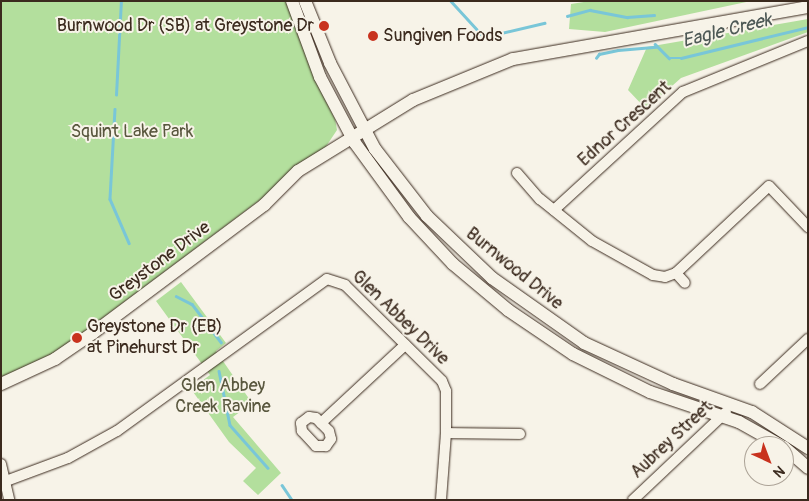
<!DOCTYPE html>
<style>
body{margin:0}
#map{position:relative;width:809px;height:501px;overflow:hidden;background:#f7f3e8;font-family:Pangolin,sans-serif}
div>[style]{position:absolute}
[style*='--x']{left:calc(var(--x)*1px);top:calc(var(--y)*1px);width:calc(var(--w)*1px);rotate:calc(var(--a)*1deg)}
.green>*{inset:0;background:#b3df9d}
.stream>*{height:2.5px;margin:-1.25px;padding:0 1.25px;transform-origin:1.25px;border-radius:1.25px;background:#79c6d8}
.roads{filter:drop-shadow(0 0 1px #3b2a1e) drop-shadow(0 0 1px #3b2a1e)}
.minor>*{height:10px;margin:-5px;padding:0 5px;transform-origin:5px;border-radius:5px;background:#f7f3e8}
.tertiary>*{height:12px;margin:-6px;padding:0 6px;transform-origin:6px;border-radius:6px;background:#f7f3e8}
.dots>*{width:14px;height:14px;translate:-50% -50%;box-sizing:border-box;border:2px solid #f7f3e8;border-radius:50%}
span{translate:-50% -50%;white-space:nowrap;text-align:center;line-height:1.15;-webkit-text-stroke:4px #f7f3e8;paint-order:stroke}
.poi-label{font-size:18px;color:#3b2a1e}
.right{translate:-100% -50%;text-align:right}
.left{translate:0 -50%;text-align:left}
.street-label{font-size:18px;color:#3b2a1e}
.park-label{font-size:18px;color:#59573e}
.water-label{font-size:19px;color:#4e5956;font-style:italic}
.frame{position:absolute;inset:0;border:2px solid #3b2a1e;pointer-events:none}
.north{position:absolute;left:744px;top:436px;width:50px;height:50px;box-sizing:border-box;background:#f7f3e8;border:1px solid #aca397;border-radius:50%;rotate:137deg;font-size:14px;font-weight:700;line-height:20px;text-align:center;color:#3b2a1e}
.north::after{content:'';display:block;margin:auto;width:18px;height:22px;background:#c8321e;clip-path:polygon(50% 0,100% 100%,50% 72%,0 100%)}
</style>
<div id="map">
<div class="green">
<i style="clip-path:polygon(1px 1px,286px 1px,314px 77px,335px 119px,337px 130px,325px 148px,272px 191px,60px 350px,1px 378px)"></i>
<i style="clip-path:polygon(590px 1px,751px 1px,605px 32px,569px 29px,571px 4px)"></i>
<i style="clip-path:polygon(808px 19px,808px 32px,681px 78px,646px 109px,628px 90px,647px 47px)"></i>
<i style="clip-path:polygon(181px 282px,226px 343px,216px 351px,252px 403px,233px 417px,281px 473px,258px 495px,243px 481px,256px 468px,229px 442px,191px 389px,210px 375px,156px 301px)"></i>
</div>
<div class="stream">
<i style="--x:451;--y:1;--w:49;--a:47.5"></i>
<i style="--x:484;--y:37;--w:62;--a:-13.1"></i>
<i style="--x:567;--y:16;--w:24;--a:-15"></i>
<i style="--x:590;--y:10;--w:38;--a:11"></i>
<i style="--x:627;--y:17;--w:27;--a:-4"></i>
<i style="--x:655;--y:44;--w:20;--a:45"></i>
<i style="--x:669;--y:58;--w:12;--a:0"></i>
<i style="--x:681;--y:58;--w:131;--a:-13.7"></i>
<i style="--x:596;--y:58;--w:5;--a:-53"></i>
<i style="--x:599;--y:54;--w:19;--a:-12"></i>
<i style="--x:618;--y:50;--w:38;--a:-5"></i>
<i style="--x:116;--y:95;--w:94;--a:-87"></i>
<i style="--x:115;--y:109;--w:90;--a:93.2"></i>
<i style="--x:110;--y:199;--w:48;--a:66.6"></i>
<i style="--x:176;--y:296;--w:18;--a:27"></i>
<i style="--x:192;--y:304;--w:48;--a:52.7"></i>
<i style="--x:219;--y:371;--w:55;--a:78.5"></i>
<i style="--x:230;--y:425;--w:57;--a:48.5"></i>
<i style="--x:282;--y:485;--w:18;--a:56"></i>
</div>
<div class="roads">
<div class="minor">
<i style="--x:517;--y:173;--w:35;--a:49"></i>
<i style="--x:540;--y:199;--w:67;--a:38.9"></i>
<i style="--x:592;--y:241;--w:70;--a:29.1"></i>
<i style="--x:653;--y:275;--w:12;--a:9"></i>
<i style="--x:665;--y:277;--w:12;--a:-20"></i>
<i style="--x:676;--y:273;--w:127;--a:-43.1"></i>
<i style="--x:769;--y:186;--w:57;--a:46.4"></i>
<i style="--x:554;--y:210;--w:175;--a:-42.5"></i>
<i style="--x:683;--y:92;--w:135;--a:-22.2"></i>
<i style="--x:676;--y:273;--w:13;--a:48"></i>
<i style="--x:760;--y:384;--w:66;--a:-43.2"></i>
<i style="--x:309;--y:417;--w:7;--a:8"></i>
<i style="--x:316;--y:418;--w:18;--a:45"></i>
<i style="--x:329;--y:431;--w:8;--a:76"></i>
<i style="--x:331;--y:439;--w:9;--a:126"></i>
<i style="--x:326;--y:446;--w:10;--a:180"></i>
<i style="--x:316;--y:446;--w:21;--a:-133"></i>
<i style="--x:302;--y:431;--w:8;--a:-97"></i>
<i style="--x:301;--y:423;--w:10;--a:-37"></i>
<i style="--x:321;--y:423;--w:115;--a:-42.9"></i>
<i style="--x:446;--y:433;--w:74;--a:0.8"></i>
<i style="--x:1;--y:464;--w:37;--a:77"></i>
<i style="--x:6;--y:481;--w:66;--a:-20.4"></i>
<i style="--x:68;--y:458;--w:56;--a:-28.9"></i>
<i style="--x:117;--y:431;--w:259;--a:-35.9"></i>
<i style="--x:327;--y:279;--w:19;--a:18"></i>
<i style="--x:345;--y:285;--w:136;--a:44.7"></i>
<i style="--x:442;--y:381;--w:11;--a:68"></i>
<i style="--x:446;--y:391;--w:42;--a:90"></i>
<i style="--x:446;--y:433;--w:67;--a:94.3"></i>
<i style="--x:633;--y:500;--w:128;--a:-43.4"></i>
</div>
<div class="tertiary">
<i style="--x:292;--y:1;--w:81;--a:69.8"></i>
<i style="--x:320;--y:77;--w:75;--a:62.1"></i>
<i style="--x:355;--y:143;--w:92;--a:53.9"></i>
<i style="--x:409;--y:217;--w:64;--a:46.9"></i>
<i style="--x:453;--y:264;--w:72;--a:39.9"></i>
<i style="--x:508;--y:310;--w:78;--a:34.1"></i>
<i style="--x:573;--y:354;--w:86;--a:26.3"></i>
<i style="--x:650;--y:392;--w:94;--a:18.6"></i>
<i style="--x:739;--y:422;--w:49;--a:29.2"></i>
<i style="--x:305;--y:1;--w:67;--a:68"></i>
<i style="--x:330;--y:63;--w:97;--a:62.4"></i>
<i style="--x:375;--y:149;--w:85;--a:52.2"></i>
<i style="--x:427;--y:216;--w:90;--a:43.6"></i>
<i style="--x:492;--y:278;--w:113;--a:35.2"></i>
<i style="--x:584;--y:343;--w:98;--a:24.7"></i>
<i style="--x:673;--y:384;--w:84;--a:19.5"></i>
<i style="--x:752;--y:412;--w:67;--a:32.7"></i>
<i style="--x:1;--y:384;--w:60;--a:-24.8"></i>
<i style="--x:55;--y:359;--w:46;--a:-34.4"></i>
<i style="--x:93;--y:333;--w:214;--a:-36.8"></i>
<i style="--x:264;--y:205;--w:48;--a:-45"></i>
<i style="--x:298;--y:171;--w:135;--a:-31.7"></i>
<i style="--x:413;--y:100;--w:108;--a:-22.3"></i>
<i style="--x:513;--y:59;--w:300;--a:-10"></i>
<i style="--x:784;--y:447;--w:32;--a:41"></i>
</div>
</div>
<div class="dots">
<i style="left:324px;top:26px;background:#c8321e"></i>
<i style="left:373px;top:36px;background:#c8321e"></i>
<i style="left:77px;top:338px;background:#c8321e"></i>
</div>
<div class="poi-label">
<span class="right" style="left:314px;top:26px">Burnwood Dr (SB) at Greystone Dr</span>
<span class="left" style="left:383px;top:36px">Sungiven Foods</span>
<span class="left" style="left:87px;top:338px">Greystone Dr (EB)<br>at Pinehurst Dr</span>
</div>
<div class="street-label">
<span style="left:625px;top:124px;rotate:-42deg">Ednor Crescent</span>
<span style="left:160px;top:262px;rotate:-37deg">Greystone Drive</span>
<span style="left:514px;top:269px;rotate:39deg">Burnwood Drive</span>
<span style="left:400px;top:318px;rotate:44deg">Glen Abbey Drive</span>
<span style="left:672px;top:440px;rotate:-43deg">Aubrey Street</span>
</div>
<div class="park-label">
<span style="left:132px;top:132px">Squint Lake Park</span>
<span style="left:223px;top:397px">Glen Abbey<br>Creek Ravine</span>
</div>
<div class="water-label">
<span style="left:727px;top:31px;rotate:-14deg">Eagle Creek</span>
</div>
<div class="frame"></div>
<div class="north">N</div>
</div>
